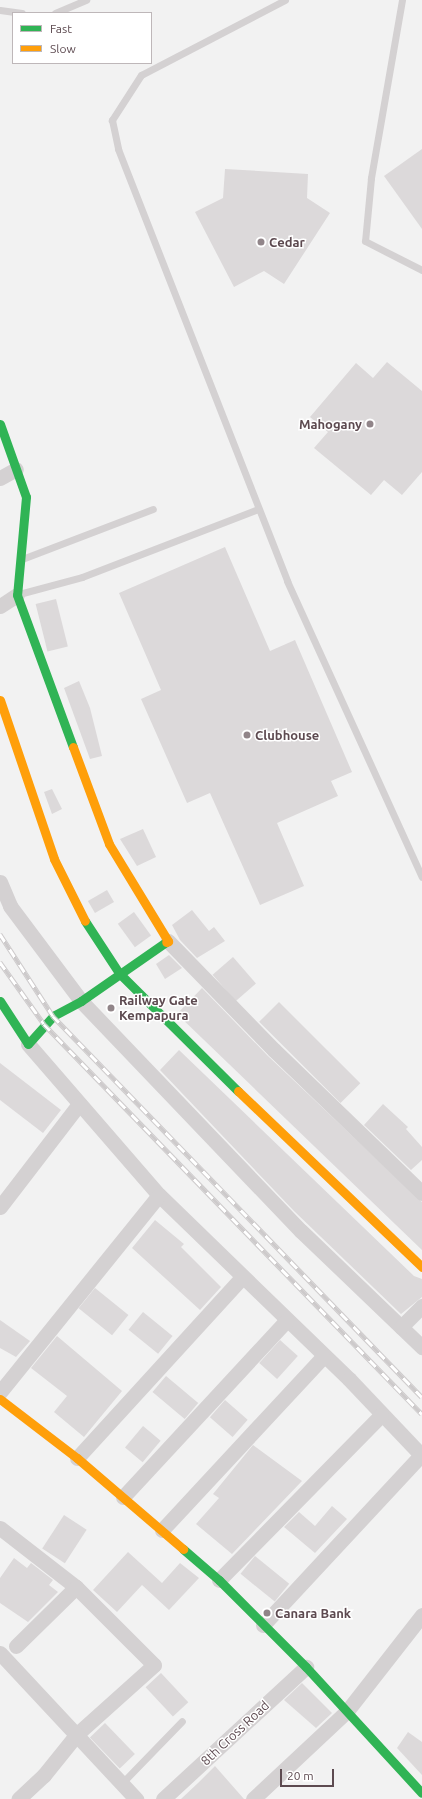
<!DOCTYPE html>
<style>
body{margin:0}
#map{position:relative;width:422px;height:1799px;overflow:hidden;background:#f2f2f2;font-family:Ubuntu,sans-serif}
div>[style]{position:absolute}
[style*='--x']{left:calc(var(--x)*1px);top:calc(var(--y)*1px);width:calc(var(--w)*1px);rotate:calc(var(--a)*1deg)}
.building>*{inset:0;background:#dcd9da;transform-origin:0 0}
.lane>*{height:7px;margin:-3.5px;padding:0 3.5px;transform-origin:3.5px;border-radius:3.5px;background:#d4d1d2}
.street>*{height:15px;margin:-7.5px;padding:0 7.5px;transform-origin:7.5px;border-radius:7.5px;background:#d4d1d2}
.fast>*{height:9px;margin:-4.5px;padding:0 4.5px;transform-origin:4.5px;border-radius:4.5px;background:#30b455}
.slow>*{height:9px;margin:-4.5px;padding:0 4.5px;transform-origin:4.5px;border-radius:4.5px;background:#ff9f0a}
.rail>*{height:4.5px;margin-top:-2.25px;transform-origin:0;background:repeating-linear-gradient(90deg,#fff 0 9px,#cdcacb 0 18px);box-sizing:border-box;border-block:1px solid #cdcacb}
.dots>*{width:11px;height:11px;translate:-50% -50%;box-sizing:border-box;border:2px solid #fff;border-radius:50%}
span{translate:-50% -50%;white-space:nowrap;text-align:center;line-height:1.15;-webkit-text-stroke:3px #fff;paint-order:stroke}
.poi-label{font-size:13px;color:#5d4a50;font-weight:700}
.left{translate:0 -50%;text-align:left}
.right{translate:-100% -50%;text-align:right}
.street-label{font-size:13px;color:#5d4a50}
.legend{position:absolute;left:12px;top:12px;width:140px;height:52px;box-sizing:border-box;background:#fff;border:1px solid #beb7b9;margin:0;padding:5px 7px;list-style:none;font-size:12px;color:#5d4a50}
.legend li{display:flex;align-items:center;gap:8px;height:20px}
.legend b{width:20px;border:1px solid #beb7b9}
.scale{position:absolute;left:280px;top:1769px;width:54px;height:18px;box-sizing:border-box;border:2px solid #5d4a50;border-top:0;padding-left:5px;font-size:12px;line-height:14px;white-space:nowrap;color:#5d4a50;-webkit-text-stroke:3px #fff;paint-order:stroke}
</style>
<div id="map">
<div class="building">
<i style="clip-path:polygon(422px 149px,422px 229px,384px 176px)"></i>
<i style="clip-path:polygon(225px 169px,308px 174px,307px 198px,330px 213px,284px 284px,264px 271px,234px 287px,195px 212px,223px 198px)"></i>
<i style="clip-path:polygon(387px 362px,422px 391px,422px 472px,402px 495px,384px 480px,371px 495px,314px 448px,328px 432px,310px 417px,356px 363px,373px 378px)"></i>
<i style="clip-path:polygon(225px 547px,270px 651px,295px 640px,352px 772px,331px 781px,338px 796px,277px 823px,304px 886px,260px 905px,210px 793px,187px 803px,141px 699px,161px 690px,119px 593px)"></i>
<i style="left:56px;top:599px;width:49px;height:21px;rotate:76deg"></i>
<i style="clip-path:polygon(79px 681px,90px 708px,102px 756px,90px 759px,64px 688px)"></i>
<i style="clip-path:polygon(52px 789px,62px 809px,52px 814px,44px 792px)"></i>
<i style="clip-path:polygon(143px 829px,156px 857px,137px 866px,120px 839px)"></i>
<i style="left:107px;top:890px;width:14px;height:22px;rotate:60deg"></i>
<i style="clip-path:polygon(192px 910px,209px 931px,214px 927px,225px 941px,197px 958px,180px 940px,172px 925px)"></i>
<i style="left:134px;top:912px;width:29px;height:20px;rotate:54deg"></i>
<i style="clip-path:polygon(169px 955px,182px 968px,165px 979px,156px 964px)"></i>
<i style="left:233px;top:957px;width:35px;height:27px;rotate:49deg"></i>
<i style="clip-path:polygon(202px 988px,268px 1056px,422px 1202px,422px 1250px,177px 1014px)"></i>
<i style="left:279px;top:1002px;width:115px;height:28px;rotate:45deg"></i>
<i style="clip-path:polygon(179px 1050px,414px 1276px,422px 1279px,422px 1297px,401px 1314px,294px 1211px,160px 1070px)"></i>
<i style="clip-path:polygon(0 1063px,61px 1110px,43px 1133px,0 1100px)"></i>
<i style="clip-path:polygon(383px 1104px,408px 1127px,406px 1129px,422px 1147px,422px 1160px,411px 1170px,364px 1125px)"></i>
<i style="clip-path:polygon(155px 1220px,184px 1244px,181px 1247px,221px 1287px,200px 1310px,132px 1248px)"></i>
<i style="left:95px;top:1288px;width:43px;height:26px;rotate:39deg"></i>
<i style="left:143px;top:1312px;width:38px;height:23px;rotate:39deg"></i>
<i style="clip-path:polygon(0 1320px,30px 1341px,16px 1357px,0 1348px)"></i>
<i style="clip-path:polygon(57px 1336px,122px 1391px,84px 1437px,54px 1412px,67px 1396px,31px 1368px)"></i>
<i style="left:280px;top:1340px;width:24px;height:31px;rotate:42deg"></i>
<i style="left:166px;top:1376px;width:42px;height:21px;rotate:40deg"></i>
<i style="left:225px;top:1400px;width:30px;height:23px;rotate:41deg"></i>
<i style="left:143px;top:1426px;width:23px;height:28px;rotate:40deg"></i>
<i style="clip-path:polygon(253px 1445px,302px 1481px,232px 1554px,196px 1524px,219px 1498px,213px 1494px)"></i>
<i style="clip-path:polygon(332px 1506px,347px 1519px,315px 1553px,284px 1527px,299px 1512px,315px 1526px)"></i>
<i style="left:64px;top:1515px;width:27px;height:40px;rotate:33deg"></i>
<i style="clip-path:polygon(128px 1552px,162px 1583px,180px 1563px,199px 1578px,169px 1610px,142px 1585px,117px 1612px,93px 1590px)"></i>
<i style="left:255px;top:1556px;width:44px;height:23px;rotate:39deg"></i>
<i style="clip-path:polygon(14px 1558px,27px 1568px,31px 1563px,53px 1580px,49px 1585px,58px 1592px,28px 1622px,0 1603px,0 1578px)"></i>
<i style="left:161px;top:1673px;width:40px;height:21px;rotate:47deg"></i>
<i style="clip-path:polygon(302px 1683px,332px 1713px,316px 1728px,284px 1700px)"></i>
<i style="left:105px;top:1723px;width:43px;height:21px;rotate:46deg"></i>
<i style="clip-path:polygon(408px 1732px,422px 1742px,422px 1775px,397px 1748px)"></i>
<i style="clip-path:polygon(215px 1766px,244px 1799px,181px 1799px,198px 1783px)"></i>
</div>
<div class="lane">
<i style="--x:285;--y:0;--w:162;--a:152.5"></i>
<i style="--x:141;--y:75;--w:54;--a:122.8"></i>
<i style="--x:112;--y:120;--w:30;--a:78"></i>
<i style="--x:118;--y:149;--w:464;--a:68.6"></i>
<i style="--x:287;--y:581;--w:325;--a:65.5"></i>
<i style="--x:402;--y:0;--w:181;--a:99.9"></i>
<i style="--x:371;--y:178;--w:63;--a:95.4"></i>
<i style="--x:365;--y:241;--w:64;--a:27"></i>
<i style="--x:0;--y:10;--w:22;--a:8"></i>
<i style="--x:55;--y:13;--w:34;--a:-23"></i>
<i style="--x:22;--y:559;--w:140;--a:-20.9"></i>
<i style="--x:19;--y:594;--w:65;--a:-15.1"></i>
<i style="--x:82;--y:577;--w:189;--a:-21.1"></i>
<i style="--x:122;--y:1783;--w:86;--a:-45.9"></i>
</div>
<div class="street">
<i style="--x:0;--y:478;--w:18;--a:-29"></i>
<i style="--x:0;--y:606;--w:20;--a:-33"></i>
<i style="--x:0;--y:882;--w:26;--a:67"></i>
<i style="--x:10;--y:906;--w:119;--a:53.2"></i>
<i style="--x:81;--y:1001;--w:318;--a:46.3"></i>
<i style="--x:301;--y:1231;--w:168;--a:43.8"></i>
<i style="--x:168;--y:941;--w:152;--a:45.8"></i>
<i style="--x:274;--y:1050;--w:206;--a:44"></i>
<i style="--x:28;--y:1044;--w:200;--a:49.1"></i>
<i style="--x:159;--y:1195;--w:264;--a:44.1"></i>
<i style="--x:349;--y:1379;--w:106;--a:46.5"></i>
<i style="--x:0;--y:1207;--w:130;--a:-52.5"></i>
<i style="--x:401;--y:1327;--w:30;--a:-45"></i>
<i style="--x:0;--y:1392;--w:253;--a:-51.1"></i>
<i style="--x:77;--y:1458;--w:245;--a:-47.6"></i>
<i style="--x:123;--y:1497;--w:240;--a:-47.2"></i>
<i style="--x:0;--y:1528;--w:96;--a:37.8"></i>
<i style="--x:76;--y:1587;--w:110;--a:45"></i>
<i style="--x:154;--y:1665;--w:103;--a:138.1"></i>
<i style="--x:77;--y:1734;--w:53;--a:128.8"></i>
<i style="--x:44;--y:1775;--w:35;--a:137"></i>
<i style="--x:162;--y:1530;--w:236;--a:-47.1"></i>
<i style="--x:219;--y:1580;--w:231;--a:-45.5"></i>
<i style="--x:263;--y:1625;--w:232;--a:-47.1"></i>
<i style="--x:16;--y:1646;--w:84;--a:-44.5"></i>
<i style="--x:0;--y:1653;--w:200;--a:47"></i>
<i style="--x:163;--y:1799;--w:195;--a:-42.7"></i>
<i style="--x:253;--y:1799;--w:129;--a:-43.1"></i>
<i style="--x:347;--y:1711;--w:122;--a:-52"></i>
</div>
<div class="fast">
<i style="--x:0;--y:424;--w:77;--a:70.4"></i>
<i style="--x:26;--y:497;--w:98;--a:95.2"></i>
<i style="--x:17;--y:595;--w:162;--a:69.8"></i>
<i style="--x:85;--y:921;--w:62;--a:56.8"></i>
<i style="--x:119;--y:973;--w:168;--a:44.8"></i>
<i style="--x:0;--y:1001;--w:51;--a:56.9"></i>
<i style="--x:28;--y:1044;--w:38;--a:-48"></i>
<i style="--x:53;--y:1016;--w:32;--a:-28"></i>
<i style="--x:81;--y:1001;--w:103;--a:-34.8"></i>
<i style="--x:183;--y:1549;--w:48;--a:40.7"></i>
<i style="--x:219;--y:1580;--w:123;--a:45"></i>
<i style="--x:306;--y:1667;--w:171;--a:47.4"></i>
</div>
<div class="slow">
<i style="--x:0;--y:700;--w:168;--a:71.2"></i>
<i style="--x:54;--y:859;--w:69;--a:63.4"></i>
<i style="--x:73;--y:747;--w:103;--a:69.6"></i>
<i style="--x:109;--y:844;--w:114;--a:58.7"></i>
<i style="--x:168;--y:941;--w:2;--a:153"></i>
<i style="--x:238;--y:1091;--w:255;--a:43.7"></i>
<i style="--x:0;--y:1399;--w:97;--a:37.5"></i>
<i style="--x:77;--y:1458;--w:140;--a:40.6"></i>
</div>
<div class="rail">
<i style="--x:0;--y:934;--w:98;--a:57.1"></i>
<i style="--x:53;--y:1016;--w:530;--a:45.92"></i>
<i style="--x:0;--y:962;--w:76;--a:54.6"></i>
<i style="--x:44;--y:1024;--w:543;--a:45.9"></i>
</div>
<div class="dots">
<i style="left:261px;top:242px;background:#918589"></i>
<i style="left:370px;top:424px;background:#918589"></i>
<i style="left:247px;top:735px;background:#918589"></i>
<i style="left:111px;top:1008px;background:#918589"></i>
<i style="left:267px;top:1613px;background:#918589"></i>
</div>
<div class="poi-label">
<span class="left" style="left:269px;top:242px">Cedar</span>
<span class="right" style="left:362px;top:424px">Mahogany</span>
<span class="left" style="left:255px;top:735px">Clubhouse</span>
<span class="left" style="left:119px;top:1008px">Railway Gate<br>Kempapura</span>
<span class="left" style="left:275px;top:1613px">Canara Bank</span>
</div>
<div class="street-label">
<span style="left:235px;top:1733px;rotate:-43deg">8th Cross Road</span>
</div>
<ul class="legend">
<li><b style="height:5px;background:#30b455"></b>Fast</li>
<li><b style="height:5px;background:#ff9f0a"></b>Slow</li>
</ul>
<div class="scale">20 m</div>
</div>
